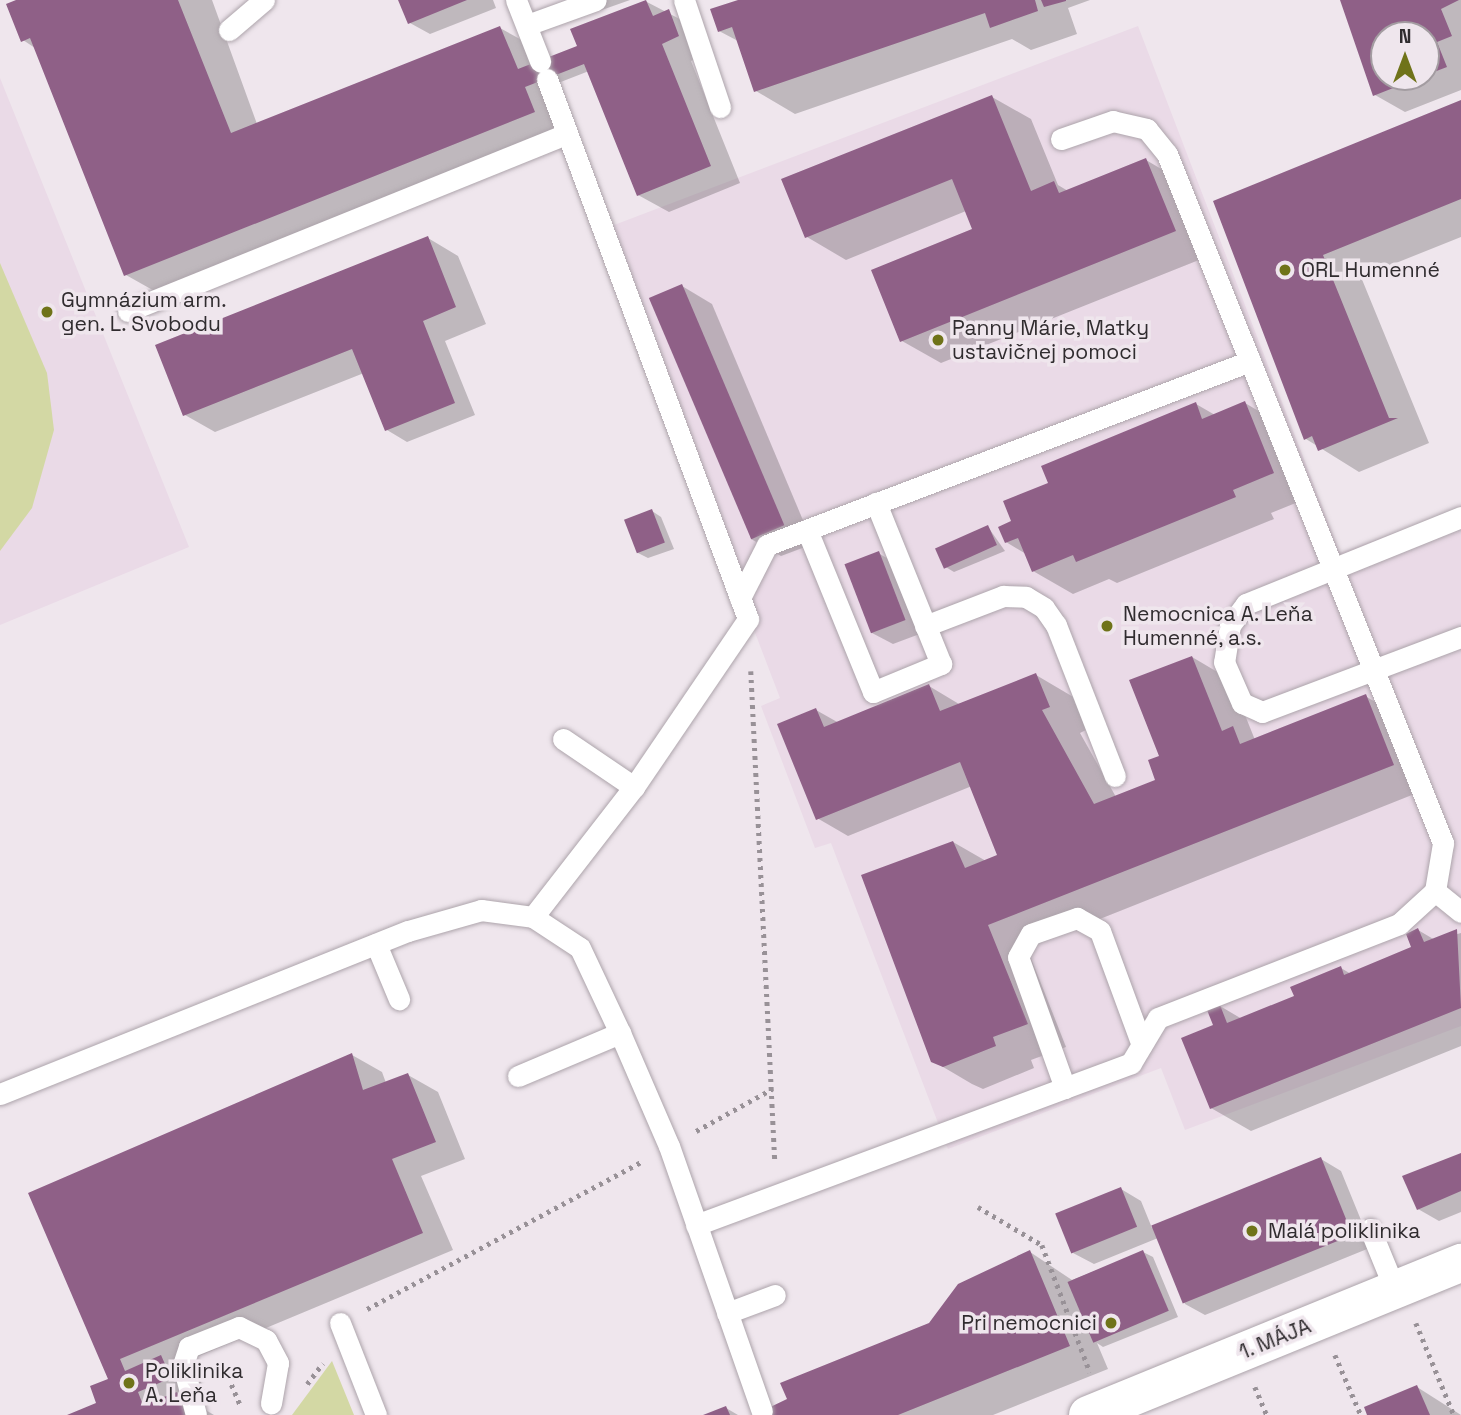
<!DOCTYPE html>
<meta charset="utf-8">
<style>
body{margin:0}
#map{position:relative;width:1461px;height:1415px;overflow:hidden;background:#efe6ed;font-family:"Space Grotesk",sans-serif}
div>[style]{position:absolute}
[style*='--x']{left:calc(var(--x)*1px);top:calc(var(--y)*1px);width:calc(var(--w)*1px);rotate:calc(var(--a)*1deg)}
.built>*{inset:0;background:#eadae7}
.green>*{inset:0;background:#d3d8a4}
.shadow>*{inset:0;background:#0003}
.building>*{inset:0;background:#8f6087;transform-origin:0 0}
.path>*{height:4.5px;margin-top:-2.25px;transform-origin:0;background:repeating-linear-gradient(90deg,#989197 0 3.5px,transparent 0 8.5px)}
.roads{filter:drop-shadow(0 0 2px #ada4ab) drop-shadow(0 0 2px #ada4ab)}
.lane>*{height:21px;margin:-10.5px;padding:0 10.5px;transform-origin:10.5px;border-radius:10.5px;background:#fff}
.street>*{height:38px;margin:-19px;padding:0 19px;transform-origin:19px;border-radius:19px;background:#fff}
.bridges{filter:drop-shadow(0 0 2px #ada4ab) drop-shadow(0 0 2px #ada4ab)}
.lane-bridge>*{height:21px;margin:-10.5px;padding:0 10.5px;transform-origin:10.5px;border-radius:10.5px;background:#fff}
.dots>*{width:19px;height:19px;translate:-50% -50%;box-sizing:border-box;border:4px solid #efe6ed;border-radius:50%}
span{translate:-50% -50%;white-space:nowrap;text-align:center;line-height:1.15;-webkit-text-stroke:7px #efe6ed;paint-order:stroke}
.poi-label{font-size:21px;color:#302c2f}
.left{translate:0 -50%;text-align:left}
.right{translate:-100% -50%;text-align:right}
.street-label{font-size:21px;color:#302c2f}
.north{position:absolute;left:1370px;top:21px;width:70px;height:70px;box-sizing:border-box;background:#efe6ed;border:2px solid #a39ca1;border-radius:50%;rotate:0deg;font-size:19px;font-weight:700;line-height:28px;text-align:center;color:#302c2f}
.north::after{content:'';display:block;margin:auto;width:24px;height:32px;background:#6f7319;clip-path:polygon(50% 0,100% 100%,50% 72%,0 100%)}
</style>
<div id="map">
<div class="built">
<i style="clip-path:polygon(1138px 26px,1340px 553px,1461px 508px,1461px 1026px,1185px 1130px,1161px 1068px,948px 1149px,831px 843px,815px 848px,761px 706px,780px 698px,601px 230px)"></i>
<i style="clip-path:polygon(0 78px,189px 547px,0 625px)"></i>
</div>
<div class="green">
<i style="clip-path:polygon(0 263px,47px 373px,54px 430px,32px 508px,0 551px)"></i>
<i style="clip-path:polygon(332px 1361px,354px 1415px,292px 1415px)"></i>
</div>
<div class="shadow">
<i style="clip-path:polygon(17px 0,212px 0,257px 124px,500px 28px,540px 50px,544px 61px,577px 47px,645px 1px,699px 29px,709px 54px,691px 61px,740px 183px,669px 212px,638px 195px,589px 71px,553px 85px,573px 135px,165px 297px,126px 275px,35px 48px,23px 40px)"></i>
<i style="clip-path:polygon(400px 0,493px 0,496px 8px,430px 34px,410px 23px)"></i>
<i style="clip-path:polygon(580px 0,630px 0,599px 11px)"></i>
<i style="clip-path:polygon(743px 0,1090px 0,1068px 8px,1077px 34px,1031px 50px,1012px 39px,795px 114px,756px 91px,738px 41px,719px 31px)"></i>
<i style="clip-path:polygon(evenodd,1341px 0,1461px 0,1461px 90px,1405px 112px,1375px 95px,1341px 0,1384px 35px,1426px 35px,1426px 77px,1384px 77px,1384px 35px)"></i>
<i style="clip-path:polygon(992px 97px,1031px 119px,1058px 185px,1068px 191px,1146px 160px,1185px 183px,1214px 254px,941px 363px,902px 341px,974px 230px,966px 211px,846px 260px,807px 237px)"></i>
<i style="clip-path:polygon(1461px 102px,1461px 237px,1361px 277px,1429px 443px,1359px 472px,1306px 439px,1215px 202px)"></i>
<i style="clip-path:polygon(428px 238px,458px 256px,486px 324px,445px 341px,475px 415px,407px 442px,387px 430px,364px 373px,215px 432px,185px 415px)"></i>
<i style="clip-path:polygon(682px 286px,712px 304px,813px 544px,781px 556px,751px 539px)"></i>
<i style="clip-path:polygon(1245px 403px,1284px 426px,1313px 496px,1271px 513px,1274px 519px,1117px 583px,1109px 579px,1073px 594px,1033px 571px,1026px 554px,1006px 542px,1014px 522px,1050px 484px,1196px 404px,1215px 415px)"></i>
<i style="clip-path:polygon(652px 511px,661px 517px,674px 549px,648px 558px,638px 553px)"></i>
<i style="clip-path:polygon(988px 527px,1005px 551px,954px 572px,944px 566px)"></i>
<i style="clip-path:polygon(878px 553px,899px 565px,925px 632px,893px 644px,872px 633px)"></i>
<i style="clip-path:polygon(1192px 657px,1231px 680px,1255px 740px,1365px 696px,1405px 719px,1432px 787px,1027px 948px,1066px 1047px,1031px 1060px,1034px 1068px,983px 1089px,972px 1084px,933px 1061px,953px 842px,986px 861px,1000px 856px,972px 786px,848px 836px,817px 818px,816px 710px,839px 723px,929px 686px,959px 704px,1036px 675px,1075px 698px,1088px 729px,1080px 733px,1116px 797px,1157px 781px)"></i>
<i style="clip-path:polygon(1418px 930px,1435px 940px,1461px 933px,1461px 1046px,1251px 1131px,1211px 1108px,1220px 1006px,1242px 1019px,1296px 997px,1341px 968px,1351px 974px,1414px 948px)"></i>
<i style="clip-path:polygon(352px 1055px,382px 1072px,386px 1083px,408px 1075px,438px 1092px,465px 1159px,421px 1176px,453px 1250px,175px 1366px,200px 1380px,209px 1400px,197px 1405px,214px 1415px,71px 1415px,99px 1404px,110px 1380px,30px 1194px)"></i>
<i style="clip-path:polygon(1461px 1154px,1461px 1212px,1439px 1221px,1418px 1209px)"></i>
<i style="clip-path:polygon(1321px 1159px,1341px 1171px,1372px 1247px,1205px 1315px,1185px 1304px,1158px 1238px,1094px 1264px,1073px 1253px,1121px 1189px,1141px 1201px,1152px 1228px)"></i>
<i style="clip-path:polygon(1030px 1252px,1072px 1280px,1143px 1252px,1153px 1257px,1178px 1317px,1103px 1347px,1097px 1343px,1108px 1369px,993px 1415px,758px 1415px,930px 1324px)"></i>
<i style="clip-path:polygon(1417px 1387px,1461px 1415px,1369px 1415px)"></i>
<i style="clip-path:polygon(726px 1408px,738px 1415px,708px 1415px)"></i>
</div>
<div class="building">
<i style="clip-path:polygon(16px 0,178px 0,231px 133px,500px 26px,518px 69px,577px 46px,570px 29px,646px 0,653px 16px,669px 9px,679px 36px,662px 44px,711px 166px,637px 196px,584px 64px,525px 87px,535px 112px,124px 276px,30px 38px,21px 42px,6px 4px)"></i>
<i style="clip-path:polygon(398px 0,467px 0,408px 24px)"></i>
<i style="clip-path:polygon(738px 0,1035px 0,1038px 11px,990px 28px,985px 13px,754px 92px,732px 27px,718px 32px,710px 9px)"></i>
<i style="clip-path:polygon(1041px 0,1066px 0,1066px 1px,1044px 7px)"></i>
<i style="clip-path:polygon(1340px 0,1459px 0,1441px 9px,1452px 36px,1437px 42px,1447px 67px,1426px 75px,1426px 35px,1384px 35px,1384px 77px,1421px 77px,1373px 96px)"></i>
<i style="clip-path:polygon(992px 95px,1031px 191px,1054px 181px,1059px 193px,1146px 158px,1176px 231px,900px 342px,871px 270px,972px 229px,952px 179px,805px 238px,781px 179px)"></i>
<i style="clip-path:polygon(1461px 100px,1461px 199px,1323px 255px,1389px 418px,1398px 418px,1318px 451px,1312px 436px,1304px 440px,1213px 201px)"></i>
<i style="clip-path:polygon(428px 236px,456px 307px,423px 321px,455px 403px,385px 431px,352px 349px,183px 416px,155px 345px)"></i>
<i style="left:682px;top:284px;width:262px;height:36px;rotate:67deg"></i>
<i style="clip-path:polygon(1245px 401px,1274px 473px,1233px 490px,1236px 497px,1076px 562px,1073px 555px,1032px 572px,1018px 538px,1005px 543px,998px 527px,1011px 521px,1003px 501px,1048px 483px,1041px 466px,1196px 402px,1202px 419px)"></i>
<i style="left:652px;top:509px;width:36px;height:30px;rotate:69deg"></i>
<i style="left:988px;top:525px;width:22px;height:58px;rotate:66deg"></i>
<i style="left:879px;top:551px;width:74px;height:37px;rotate:69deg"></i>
<i style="clip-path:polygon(1192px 656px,1222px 731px,1233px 726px,1240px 744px,1366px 694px,1394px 765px,988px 925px,1028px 1024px,993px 1037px,996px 1046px,943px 1067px,931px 1062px,861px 875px,953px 841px,965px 868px,997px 855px,960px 762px,816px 820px,777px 724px,816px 708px,824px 727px,929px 684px,940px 711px,1036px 673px,1050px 707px,1042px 710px,1094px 804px,1155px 780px,1148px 760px,1159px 756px,1129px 680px)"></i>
<i style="clip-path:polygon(1418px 928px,1424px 942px,1457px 929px,1461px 1008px,1210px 1109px,1181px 1038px,1213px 1025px,1207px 1010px,1220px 1005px,1227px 1023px,1294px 996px,1290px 987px,1341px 966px,1344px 975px,1411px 947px,1406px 934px)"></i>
<i style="clip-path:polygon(352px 1053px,363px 1090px,408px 1073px,436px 1142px,392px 1159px,423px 1233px,120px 1359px,125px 1371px,161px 1355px,171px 1378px,138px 1392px,143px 1405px,177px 1392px,186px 1415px,67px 1415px,96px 1403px,90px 1386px,108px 1379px,28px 1193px)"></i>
<i style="clip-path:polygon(1461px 1153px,1461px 1191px,1417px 1210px,1402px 1176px)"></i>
<i style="left:1321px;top:1157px;width:84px;height:183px;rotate:68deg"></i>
<i style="left:1121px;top:1187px;width:43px;height:71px;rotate:68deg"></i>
<i style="clip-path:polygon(1030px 1250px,1070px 1346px,898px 1415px,754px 1415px,787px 1399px,780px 1383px,929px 1323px,958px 1284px)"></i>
<i style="left:1143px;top:1250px;width:66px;height:82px;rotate:67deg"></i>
<i style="clip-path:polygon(1417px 1385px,1430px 1415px,1367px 1415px,1364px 1407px)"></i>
<i style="clip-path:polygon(726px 1406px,730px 1415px,703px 1415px)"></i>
</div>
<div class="path">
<i style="--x:751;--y:671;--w:492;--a:87.2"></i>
<i style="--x:696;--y:1131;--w:87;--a:-28.9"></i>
<i style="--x:978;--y:1207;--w:74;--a:30.7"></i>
<i style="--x:1042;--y:1245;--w:136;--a:69.3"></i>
<i style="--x:367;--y:1309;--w:313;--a:-28.2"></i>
<i style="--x:1416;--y:1323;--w:100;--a:67.6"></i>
<i style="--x:1335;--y:1355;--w:65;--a:66.6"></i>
<i style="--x:230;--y:1367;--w:5;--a:158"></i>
<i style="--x:225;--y:1369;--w:38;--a:67"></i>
<i style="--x:307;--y:1384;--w:26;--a:-53"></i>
<i style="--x:1255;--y:1387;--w:30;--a:67"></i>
</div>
<div class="roads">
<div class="lane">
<i style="--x:516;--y:0;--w:66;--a:68.5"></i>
<i style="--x:684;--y:0;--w:113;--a:71.4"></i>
<i style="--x:527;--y:25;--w:73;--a:-19.9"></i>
<i style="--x:229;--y:30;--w:46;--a:-40.6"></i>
<i style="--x:128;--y:311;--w:473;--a:-22"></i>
<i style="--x:1461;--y:517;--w:232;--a:158"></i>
<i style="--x:1246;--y:604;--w:26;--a:127"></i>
<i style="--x:1230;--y:625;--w:37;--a:99"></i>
<i style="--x:1224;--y:662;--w:45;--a:66.3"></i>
<i style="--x:1242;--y:703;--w:22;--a:24"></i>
<i style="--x:1262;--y:712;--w:213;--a:-20.7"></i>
<i style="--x:807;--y:530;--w:175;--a:67.8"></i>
<i style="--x:873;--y:692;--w:74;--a:-22.4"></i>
<i style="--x:941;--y:664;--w:174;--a:-112"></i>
<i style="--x:740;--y:598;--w:59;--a:-63"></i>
<i style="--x:767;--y:545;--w:517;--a:-20.85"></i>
<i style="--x:925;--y:626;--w:84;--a:-21"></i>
<i style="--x:1003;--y:596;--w:23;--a:2"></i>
<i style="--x:1026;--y:597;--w:21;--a:31"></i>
<i style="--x:1044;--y:608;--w:21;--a:55"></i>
<i style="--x:1056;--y:625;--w:162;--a:68.7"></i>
<i style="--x:563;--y:739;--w:86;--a:34.1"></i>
<i style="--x:1435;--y:891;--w:33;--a:39"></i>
<i style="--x:533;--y:917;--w:165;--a:-52.2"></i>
<i style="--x:634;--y:787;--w:203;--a:-55.8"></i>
<i style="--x:748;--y:619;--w:576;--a:-110.42"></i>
<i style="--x:376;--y:944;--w:60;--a:67.3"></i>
<i style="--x:518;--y:1076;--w:111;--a:-22.9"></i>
<i style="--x:1065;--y:1088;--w:139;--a:-109.7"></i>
<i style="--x:1018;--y:957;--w:26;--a:-61"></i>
<i style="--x:1031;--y:934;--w:49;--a:-19.2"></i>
<i style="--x:1077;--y:918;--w:26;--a:29"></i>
<i style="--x:1100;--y:931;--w:121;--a:69.8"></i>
<i style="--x:0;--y:1094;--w:439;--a:-21.8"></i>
<i style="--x:408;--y:931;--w:76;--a:-16"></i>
<i style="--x:481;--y:910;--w:52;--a:7.7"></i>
<i style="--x:533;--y:917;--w:56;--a:33.4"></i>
<i style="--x:580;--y:948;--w:94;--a:64.8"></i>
<i style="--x:620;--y:1033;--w:123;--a:66.6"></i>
<i style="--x:669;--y:1146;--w:281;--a:70.7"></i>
<i style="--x:696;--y:1225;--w:464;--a:-20.4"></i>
<i style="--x:1131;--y:1063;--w:52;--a:-59"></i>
<i style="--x:1158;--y:1018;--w:259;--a:-21.3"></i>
<i style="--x:1399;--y:924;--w:49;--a:-42.5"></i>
<i style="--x:1435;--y:891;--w:49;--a:-80.5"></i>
<i style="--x:1443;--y:843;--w:742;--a:-111.83"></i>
<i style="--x:1167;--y:154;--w:32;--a:-129"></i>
<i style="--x:1147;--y:129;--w:35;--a:-167"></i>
<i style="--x:1113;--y:121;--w:55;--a:160.9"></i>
<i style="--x:1370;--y:1229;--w:66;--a:67.7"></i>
<i style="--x:727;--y:1313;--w:51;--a:-20.6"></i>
<i style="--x:340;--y:1323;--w:99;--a:68.6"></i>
</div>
<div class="street">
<i style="--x:1088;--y:1415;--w:403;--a:-22.2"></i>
</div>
</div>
<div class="bridges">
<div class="lane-bridge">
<i style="--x:196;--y:1415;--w:52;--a:-104.6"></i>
<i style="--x:183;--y:1365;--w:19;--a:-72"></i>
<i style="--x:189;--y:1347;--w:54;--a:-21.8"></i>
<i style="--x:239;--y:1327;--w:30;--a:26"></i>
<i style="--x:266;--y:1340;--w:26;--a:62"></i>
<i style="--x:278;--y:1363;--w:41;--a:99.9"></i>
</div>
</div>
<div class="dots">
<i style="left:1285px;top:270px;background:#6f7319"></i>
<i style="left:47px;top:312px;background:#6f7319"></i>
<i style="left:938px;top:340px;background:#6f7319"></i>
<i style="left:1107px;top:626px;background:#6f7319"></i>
<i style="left:1252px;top:1231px;background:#6f7319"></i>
<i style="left:1111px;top:1323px;background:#6f7319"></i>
<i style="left:129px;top:1383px;background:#6f7319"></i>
</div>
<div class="poi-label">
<span class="left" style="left:1301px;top:270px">ORL Humenné</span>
<span class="left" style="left:61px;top:312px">Gymnázium arm.<br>gen. L. Svobodu</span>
<span class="left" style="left:952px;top:340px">Panny Márie, Matky<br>ustavičnej pomoci</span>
<span class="left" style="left:1123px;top:626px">Nemocnica A. Leňa<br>Humenné, a.s.</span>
<span class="left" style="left:1268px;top:1231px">Malá poliklinika</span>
<span class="right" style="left:1097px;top:1323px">Pri nemocnici</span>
<span class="left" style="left:145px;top:1383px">Poliklinika<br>A. Leňa</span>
</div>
<div class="street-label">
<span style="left:1275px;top:1339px;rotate:-22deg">1. MÁJA</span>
</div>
<div class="north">N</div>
</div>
